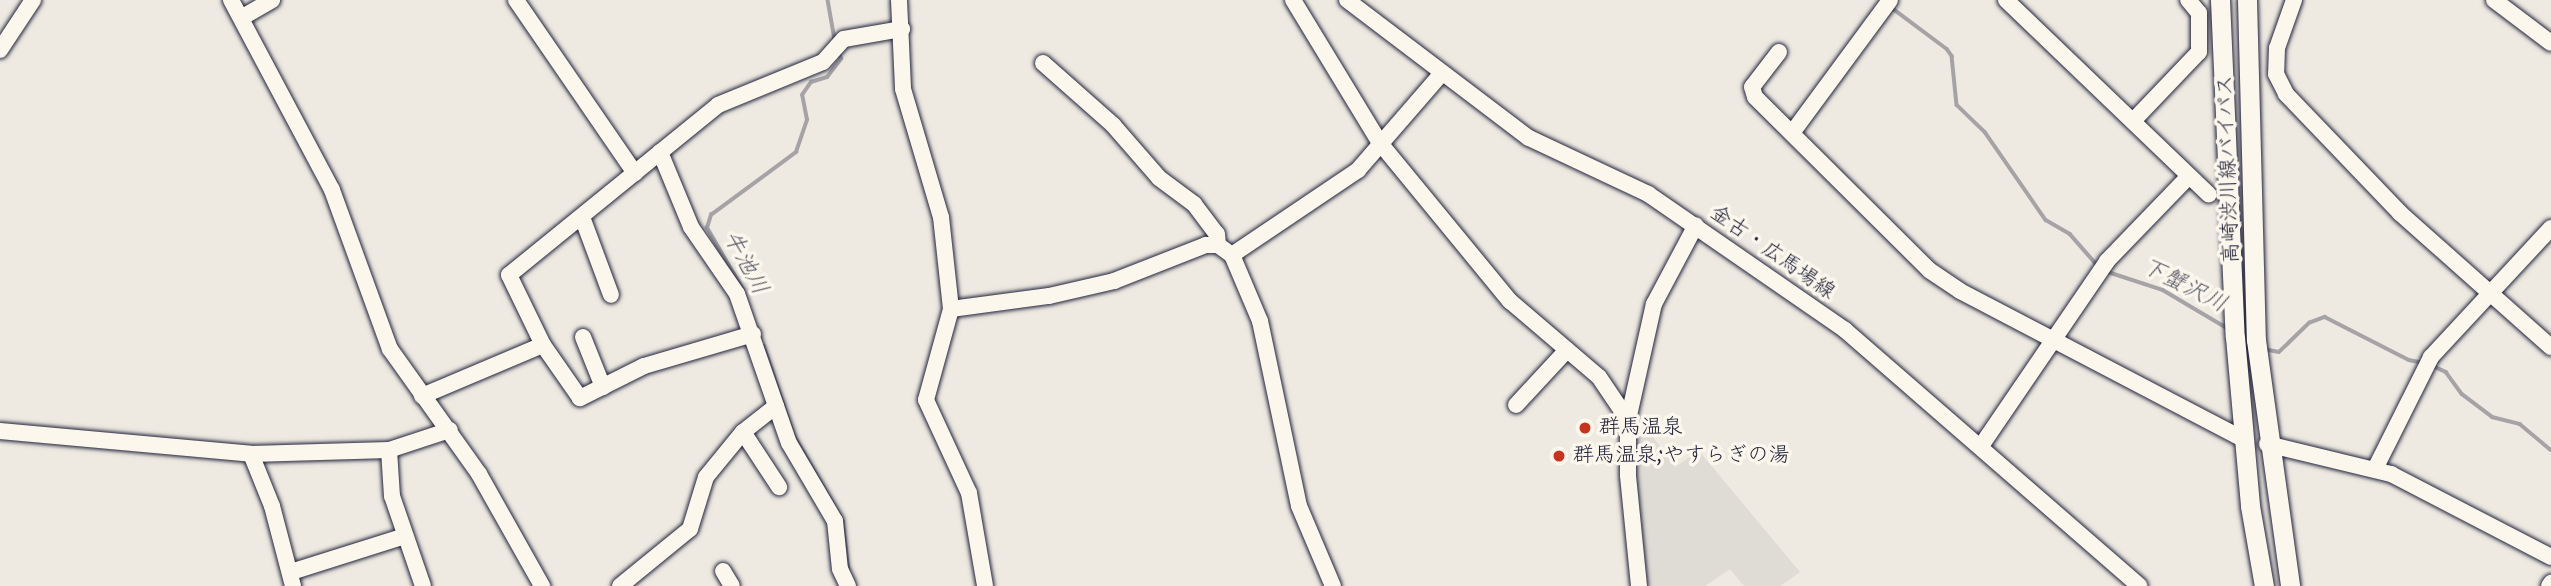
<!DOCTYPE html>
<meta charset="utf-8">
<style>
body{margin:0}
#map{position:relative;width:2551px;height:586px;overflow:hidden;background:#eeeae2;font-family:Kalam,"Klee One",sans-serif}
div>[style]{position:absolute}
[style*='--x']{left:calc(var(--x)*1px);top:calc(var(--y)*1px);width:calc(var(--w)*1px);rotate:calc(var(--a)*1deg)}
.built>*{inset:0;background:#dfdbd5}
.stream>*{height:3.5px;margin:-1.75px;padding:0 1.75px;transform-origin:1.75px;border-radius:1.75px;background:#a6a3a7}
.roads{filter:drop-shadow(0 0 2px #22223b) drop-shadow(0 0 2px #22223b)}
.minor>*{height:16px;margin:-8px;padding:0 8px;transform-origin:8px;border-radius:8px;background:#fbf7ec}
.major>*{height:19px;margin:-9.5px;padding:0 9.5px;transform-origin:9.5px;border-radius:9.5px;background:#fbf7ec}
.dots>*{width:19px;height:19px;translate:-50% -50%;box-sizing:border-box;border:4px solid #fbf7ec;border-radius:50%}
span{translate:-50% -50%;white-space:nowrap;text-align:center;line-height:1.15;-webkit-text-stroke:7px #fbf7ec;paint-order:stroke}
.street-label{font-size:21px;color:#22223b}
.poi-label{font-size:21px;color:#22223b}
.left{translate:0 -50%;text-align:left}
.water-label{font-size:23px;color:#575666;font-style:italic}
</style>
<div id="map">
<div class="built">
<i style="clip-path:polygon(1636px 422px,1642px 422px,1675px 467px,1699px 451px,1800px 572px,1780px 586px,1744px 586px,1730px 569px,1705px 586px,1646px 586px,1633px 446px)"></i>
</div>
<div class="stream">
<i style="--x:828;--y:0;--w:40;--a:80"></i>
<i style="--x:1892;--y:8;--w:69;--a:36.7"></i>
<i style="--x:1947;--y:49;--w:9;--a:54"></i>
<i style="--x:1952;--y:56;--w:49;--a:84.2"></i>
<i style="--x:1957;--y:105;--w:39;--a:44"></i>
<i style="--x:1985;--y:132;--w:107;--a:55.3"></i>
<i style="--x:2046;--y:220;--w:28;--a:30"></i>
<i style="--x:2070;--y:234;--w:44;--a:48.7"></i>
<i style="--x:2105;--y:271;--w:61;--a:18.1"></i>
<i style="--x:2163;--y:290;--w:74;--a:30.7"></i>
<i style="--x:743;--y:290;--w:72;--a:-120.1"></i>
<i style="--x:707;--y:228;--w:14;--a:-73"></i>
<i style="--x:711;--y:215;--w:106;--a:-36.5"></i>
<i style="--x:796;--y:152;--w:34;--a:-71"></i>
<i style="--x:807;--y:120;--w:25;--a:-101"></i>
<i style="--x:802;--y:95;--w:16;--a:-55"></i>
<i style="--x:811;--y:82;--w:17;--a:-17"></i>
<i style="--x:827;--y:77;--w:23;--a:-52"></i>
<i style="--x:841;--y:59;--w:6;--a:-108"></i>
<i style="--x:764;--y:346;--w:94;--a:71.4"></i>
<i style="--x:794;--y:435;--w:99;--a:60.3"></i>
<i style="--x:843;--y:521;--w:51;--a:83.3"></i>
<i style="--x:2264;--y:349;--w:15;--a:11"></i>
<i style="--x:2279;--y:352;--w:42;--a:-44"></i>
<i style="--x:2309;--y:323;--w:17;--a:-21"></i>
<i style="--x:2325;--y:317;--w:94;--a:27.1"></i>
<i style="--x:2409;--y:360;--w:15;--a:11"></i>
<i style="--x:2431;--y:365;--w:17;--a:25"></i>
<i style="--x:2446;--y:372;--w:27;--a:54"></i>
<i style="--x:2462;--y:394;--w:38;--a:37"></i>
<i style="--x:2492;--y:417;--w:29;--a:14"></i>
<i style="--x:2520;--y:424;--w:40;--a:40"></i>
</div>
<div class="roads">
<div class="minor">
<i style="--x:231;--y:0;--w:215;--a:62"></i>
<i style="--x:332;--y:190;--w:169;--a:70"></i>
<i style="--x:390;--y:349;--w:153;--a:54.5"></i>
<i style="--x:479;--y:474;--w:129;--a:60.6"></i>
<i style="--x:516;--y:0;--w:210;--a:55.5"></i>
<i style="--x:899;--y:0;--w:89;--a:87.4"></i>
<i style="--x:903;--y:89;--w:134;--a:73.5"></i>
<i style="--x:941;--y:217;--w:93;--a:83.8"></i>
<i style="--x:951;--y:309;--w:94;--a:105.4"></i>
<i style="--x:926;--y:400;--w:102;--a:65.2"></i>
<i style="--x:969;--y:493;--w:94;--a:80.2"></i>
<i style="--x:1293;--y:0;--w:167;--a:58.7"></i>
<i style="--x:1380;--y:143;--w:205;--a:50.6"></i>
<i style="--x:1510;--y:301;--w:117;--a:40.5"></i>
<i style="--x:1599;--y:377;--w:52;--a:56"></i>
<i style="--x:1347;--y:0;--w:228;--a:37.2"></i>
<i style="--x:1529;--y:138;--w:132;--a:25.2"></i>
<i style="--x:1648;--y:194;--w:239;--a:34.6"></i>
<i style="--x:1845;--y:330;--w:390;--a:41"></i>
<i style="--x:2006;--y:0;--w:281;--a:43.8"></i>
<i style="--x:2294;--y:0;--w:51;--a:109.5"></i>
<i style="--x:2277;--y:48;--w:26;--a:92"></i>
<i style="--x:2276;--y:74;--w:22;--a:63"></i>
<i style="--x:2286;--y:94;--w:165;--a:46.2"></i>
<i style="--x:2400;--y:213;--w:202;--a:41.6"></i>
<i style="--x:2494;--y:0;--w:71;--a:37"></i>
<i style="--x:241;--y:18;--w:36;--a:-30"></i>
<i style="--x:0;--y:50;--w:60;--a:-56.6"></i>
<i style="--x:1779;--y:52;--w:44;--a:127.6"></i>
<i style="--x:1752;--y:87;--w:10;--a:73"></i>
<i style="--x:1755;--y:97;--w:245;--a:44.8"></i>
<i style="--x:1929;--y:270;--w:37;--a:34"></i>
<i style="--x:1960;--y:291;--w:319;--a:27.6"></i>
<i style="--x:1043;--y:63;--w:94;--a:41.5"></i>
<i style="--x:1113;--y:125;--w:70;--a:49"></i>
<i style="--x:1159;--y:178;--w:44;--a:36.6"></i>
<i style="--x:1194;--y:204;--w:38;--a:53"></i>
<i style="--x:1217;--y:234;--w:11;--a:85"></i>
<i style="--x:2133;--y:121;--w:95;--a:-46.3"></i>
<i style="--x:2199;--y:52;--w:39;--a:-90"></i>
<i style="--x:2199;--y:13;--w:17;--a:-130"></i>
<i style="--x:1792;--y:133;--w:165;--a:-53.6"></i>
<i style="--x:660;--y:152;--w:81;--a:67.5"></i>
<i style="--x:691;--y:227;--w:81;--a:55.5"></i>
<i style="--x:737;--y:294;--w:158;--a:70.8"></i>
<i style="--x:789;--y:443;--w:91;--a:59.5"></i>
<i style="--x:835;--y:521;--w:48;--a:84.1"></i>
<i style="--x:840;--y:569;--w:19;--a:65"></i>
<i style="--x:582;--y:217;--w:83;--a:69.6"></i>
<i style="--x:1232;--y:255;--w:152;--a:-34"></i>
<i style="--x:1358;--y:170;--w:128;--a:-49.1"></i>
<i style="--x:951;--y:309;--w:99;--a:-7.6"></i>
<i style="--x:1049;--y:296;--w:67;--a:-13"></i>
<i style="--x:1114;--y:281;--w:99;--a:-21.4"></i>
<i style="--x:1206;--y:245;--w:12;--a:0"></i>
<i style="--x:1218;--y:245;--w:17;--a:36"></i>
<i style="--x:1232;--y:255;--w:72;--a:67"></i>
<i style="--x:1260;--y:321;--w:189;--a:78.1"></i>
<i style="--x:1299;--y:506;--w:87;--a:67"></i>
<i style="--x:753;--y:334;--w:114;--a:163.6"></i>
<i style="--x:644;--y:366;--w:72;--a:153.4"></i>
<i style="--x:580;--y:398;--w:65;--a:-124.9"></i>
<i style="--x:543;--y:345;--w:78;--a:-115.9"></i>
<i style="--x:509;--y:275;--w:269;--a:-39.1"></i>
<i style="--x:718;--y:105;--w:113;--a:-22.3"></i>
<i style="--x:823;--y:62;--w:31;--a:-48"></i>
<i style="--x:844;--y:39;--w:59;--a:-9.8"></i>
<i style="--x:583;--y:337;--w:54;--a:68.2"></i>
<i style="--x:422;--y:396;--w:131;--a:-22.9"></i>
<i style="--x:1516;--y:405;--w:75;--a:-47.2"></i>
<i style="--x:0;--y:431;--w:252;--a:5.2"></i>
<i style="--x:251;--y:454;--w:138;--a:-1.7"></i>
<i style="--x:389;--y:450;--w:64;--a:-18.2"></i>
<i style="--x:743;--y:432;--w:66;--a:56.8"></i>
<i style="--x:2267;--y:444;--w:128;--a:13.6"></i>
<i style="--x:2391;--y:474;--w:180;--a:27.4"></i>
<i style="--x:1981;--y:446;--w:224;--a:-55.7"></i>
<i style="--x:2107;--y:261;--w:118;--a:-46"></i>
<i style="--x:389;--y:450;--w:46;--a:86.3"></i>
<i style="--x:392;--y:496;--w:95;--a:71"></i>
<i style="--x:251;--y:454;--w:56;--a:68"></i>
<i style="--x:272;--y:506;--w:83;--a:75.3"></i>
<i style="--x:2375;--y:469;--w:125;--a:-63.4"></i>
<i style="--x:2431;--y:357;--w:176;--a:-47.1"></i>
<i style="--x:723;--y:571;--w:17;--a:59"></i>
<i style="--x:291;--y:572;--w:120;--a:-17.5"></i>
<i style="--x:620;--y:586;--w:90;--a:-39.2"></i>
<i style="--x:690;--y:529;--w:54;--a:-72.9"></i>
<i style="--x:706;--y:477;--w:58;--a:-50.6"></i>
<i style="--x:743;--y:432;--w:42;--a:-38.2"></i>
<i style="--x:1639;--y:586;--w:112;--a:-95.7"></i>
<i style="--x:1628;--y:475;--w:55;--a:-90"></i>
<i style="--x:1628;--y:420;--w:119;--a:-77.4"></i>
<i style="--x:1654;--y:304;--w:89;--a:-62"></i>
<i style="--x:2549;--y:586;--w:4;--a:-56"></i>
</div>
<div class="major">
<i style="--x:2220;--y:0;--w:337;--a:87.5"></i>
<i style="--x:2235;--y:337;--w:170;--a:84.9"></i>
<i style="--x:2250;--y:506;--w:81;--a:80.1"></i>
<i style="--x:2247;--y:0;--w:340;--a:88.5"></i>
<i style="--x:2256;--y:340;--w:248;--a:82.1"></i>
</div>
</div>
<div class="dots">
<i style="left:1585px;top:428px;background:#c8321e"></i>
<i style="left:1559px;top:456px;background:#c8321e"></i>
</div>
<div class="street-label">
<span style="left:2229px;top:169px;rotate:-92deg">高崎渋川線バイパス</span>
<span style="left:1772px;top:253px;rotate:35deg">金古・広馬場線</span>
</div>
<div class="poi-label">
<span class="left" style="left:1599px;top:428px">群馬温泉</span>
<span class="left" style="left:1573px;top:456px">群馬温泉;やすらぎの湯</span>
</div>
<div class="water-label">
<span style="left:745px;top:263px;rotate:62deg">牛池川</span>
<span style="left:2184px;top:286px;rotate:27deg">下蟹沢川</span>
</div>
</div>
